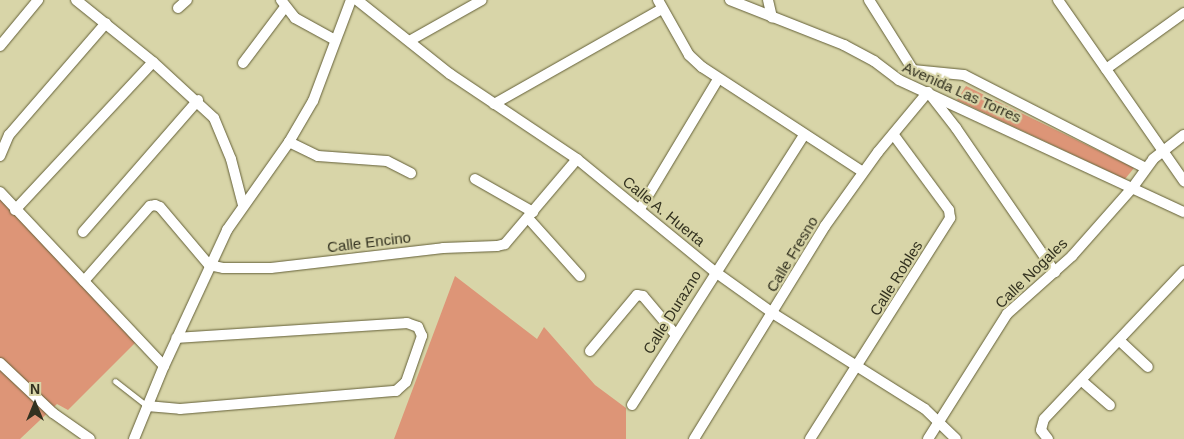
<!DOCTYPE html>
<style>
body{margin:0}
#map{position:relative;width:1184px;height:439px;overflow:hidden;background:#d8d5a8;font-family:Helvetica,sans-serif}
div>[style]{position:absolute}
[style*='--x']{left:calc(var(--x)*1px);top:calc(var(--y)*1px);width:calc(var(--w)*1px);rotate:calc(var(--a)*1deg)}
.green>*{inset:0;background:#dd9577}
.roads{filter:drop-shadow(0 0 1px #635f37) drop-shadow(0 0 1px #635f37)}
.service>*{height:5px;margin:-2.5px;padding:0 2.5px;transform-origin:2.5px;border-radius:2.5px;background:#fff}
.minor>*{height:10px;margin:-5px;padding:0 5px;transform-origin:5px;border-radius:5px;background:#fff}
span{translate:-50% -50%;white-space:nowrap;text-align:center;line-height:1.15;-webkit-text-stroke:4.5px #d8d5a8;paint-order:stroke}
.street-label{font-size:15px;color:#333220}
.north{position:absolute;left:10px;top:379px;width:50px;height:50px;-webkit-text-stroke:4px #d8d5a8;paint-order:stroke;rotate:0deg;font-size:14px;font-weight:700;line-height:20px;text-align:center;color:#333220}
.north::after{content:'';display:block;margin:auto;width:18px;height:22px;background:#333220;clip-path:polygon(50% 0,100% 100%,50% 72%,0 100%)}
</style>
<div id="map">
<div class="green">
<i style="clip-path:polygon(966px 86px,1134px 168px,1125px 179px,957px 100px)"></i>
<i style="clip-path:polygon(0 188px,142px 336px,68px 410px,57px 404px,20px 439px,0 439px)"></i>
<i style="clip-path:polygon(455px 276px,537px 339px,544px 327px,595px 385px,626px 408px,626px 439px,394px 439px)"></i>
</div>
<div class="roads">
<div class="service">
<i style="--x:115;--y:381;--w:41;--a:38"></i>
</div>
<div class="minor">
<i style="--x:76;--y:0;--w:99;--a:38.8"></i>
<i style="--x:153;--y:62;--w:83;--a:42.6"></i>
<i style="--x:214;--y:118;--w:44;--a:67.5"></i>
<i style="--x:231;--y:159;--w:48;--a:75.4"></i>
<i style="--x:281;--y:0;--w:23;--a:52"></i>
<i style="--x:295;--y:18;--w:46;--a:28.8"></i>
<i style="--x:357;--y:0;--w:119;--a:38.5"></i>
<i style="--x:450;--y:74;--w:153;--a:33.8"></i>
<i style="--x:577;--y:159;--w:177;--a:39.3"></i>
<i style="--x:714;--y:271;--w:74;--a:35.6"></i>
<i style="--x:774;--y:314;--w:178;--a:32.2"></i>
<i style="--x:925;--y:409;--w:43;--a:44.1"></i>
<i style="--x:658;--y:0;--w:63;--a:60.6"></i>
<i style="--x:689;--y:55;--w:18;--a:43"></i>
<i style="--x:702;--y:67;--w:192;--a:33.1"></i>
<i style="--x:730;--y:0;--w:123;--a:21.5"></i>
<i style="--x:844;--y:45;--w:34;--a:28"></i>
<i style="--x:874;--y:61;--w:31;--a:37"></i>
<i style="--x:899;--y:80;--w:314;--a:24.9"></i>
<i style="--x:768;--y:0;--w:18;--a:77"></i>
<i style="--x:869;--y:0;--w:83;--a:57.8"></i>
<i style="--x:913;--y:70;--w:51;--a:5.6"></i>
<i style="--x:964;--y:75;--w:204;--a:27.1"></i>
<i style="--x:1058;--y:0;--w:221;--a:55.2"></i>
<i style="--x:178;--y:8;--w:12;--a:-42"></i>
<i style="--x:411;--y:40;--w:81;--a:-29.4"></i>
<i style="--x:0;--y:46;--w:60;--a:-50.4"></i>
<i style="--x:243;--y:63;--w:70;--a:-53.1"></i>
<i style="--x:1106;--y:69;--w:96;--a:-35.7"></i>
<i style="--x:494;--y:104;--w:193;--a:-29.5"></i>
<i style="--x:289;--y:142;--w:32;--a:26"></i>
<i style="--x:318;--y:156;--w:69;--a:4.1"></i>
<i style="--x:387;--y:161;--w:27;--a:27"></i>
<i style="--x:0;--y:156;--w:23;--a:-67"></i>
<i style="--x:9;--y:135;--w:148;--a:-49.1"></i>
<i style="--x:475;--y:179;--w:67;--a:29.6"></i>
<i style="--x:0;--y:192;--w:239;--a:46.7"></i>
<i style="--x:640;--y:209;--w:152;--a:-59"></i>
<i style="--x:15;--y:210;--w:202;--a:-47"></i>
<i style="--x:528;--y:218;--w:78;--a:48.1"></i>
<i style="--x:83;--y:232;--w:175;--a:-48.9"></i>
<i style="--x:84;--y:281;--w:100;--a:-48.7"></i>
<i style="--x:150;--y:206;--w:5;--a:-11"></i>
<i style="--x:155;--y:205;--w:5;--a:22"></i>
<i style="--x:160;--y:207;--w:76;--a:49.8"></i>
<i style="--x:209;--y:265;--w:14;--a:12"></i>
<i style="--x:223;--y:268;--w:48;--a:0"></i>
<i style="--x:271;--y:268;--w:173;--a:-6.6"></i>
<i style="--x:443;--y:248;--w:54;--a:-2.1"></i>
<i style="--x:497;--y:246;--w:8;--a:-14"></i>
<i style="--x:505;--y:244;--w:111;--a:-49.7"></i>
<i style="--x:1120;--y:341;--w:38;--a:43"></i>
<i style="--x:590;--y:351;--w:73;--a:-50"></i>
<i style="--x:637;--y:295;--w:6;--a:9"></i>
<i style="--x:643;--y:296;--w:50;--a:49.9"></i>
<i style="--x:0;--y:363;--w:73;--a:43.3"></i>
<i style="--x:53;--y:413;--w:45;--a:35.1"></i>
<i style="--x:1082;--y:381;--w:37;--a:41"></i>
<i style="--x:632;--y:405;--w:320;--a:-57.5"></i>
<i style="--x:147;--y:406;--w:33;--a:5"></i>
<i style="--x:180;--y:409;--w:217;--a:-4.8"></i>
<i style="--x:396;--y:391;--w:13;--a:-42"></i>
<i style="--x:406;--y:382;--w:49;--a:-70.8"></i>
<i style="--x:422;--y:336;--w:10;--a:-114"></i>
<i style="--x:418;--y:327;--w:12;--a:-160"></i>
<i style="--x:407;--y:323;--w:231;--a:176.3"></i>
<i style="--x:134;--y:439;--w:79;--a:-67.7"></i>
<i style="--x:164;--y:366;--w:150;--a:-65.1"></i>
<i style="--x:227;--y:230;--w:108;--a:-54.8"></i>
<i style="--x:289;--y:142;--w:48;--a:-59.7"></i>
<i style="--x:313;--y:101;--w:108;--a:-69.4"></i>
<i style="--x:694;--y:439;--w:250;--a:-58.4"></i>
<i style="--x:825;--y:226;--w:91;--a:-54.4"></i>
<i style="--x:878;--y:152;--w:78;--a:-50.2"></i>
<i style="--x:928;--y:92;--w:46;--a:52.1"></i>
<i style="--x:956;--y:128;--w:175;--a:55.5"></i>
<i style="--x:810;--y:439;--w:262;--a:-57.6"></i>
<i style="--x:950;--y:218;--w:8;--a:-97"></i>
<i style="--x:949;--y:210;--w:94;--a:-126.4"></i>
<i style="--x:928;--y:439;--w:148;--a:-57.7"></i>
<i style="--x:1007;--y:314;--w:87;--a:-41.7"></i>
<i style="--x:1072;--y:256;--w:92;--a:-48.5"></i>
<i style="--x:1133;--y:187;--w:34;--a:-54"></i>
<i style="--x:1153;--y:159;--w:39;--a:-38"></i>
<i style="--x:1048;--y:439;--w:11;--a:-128"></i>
<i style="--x:1041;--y:430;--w:11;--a:-75"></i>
<i style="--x:1044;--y:419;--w:204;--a:-46.6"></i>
</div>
</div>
<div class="street-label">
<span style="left:962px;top:92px;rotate:24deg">Avenida Las Torres</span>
<span style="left:664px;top:211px;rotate:39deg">Calle A. Huerta</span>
<span style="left:369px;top:242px;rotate:-7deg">Calle Encino</span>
<span style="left:792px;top:254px;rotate:-59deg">Calle Fresno</span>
<span style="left:1031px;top:273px;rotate:-44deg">Calle Nogales</span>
<span style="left:896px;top:278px;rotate:-58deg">Calle Robles</span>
<span style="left:672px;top:312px;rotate:-58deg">Calle Durazno</span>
</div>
<div class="north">N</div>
</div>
